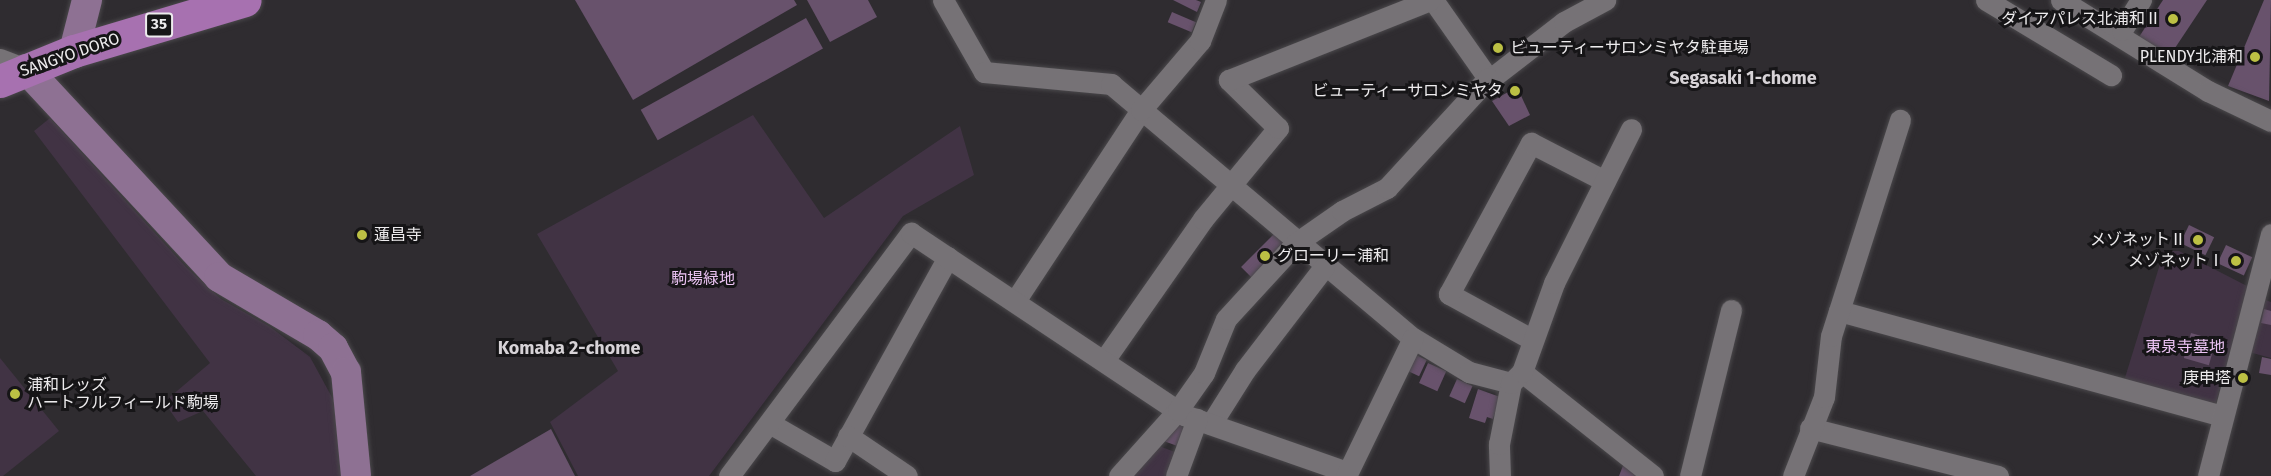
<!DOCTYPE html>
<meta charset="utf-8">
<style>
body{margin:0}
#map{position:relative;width:2271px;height:476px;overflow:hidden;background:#2f2c30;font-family:"Fira Sans","Noto Sans JP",sans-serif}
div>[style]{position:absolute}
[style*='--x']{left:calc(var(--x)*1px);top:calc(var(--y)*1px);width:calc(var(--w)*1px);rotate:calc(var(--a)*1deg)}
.green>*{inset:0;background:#413344}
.building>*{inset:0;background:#68526c;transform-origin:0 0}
.roads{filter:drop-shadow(0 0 2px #4a484b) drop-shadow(0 0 2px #4a484b)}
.street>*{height:21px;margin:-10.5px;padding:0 10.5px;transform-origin:10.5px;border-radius:10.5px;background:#767276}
.secondary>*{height:30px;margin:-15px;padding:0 15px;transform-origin:15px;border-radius:15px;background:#8e7193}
.primary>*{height:33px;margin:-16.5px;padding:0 16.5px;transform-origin:16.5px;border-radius:16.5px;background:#a771b0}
.dots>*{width:16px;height:16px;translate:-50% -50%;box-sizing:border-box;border:3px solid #161517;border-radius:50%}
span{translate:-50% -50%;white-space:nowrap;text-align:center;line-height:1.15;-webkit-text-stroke:6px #161517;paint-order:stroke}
.shield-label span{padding:2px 4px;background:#161517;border:2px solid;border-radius:4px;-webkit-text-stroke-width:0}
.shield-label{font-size:15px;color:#edebed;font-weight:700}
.poi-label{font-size:16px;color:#edebed}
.right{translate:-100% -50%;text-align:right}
.left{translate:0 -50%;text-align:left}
.street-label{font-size:16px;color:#edebed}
.park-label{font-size:16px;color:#ebc3f3}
.neighbourhood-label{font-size:18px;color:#d7d3d7;font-weight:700}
</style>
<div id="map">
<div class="green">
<i style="clip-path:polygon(753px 115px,824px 218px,960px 126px,974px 175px,903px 216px,709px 476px,578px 476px,550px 422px,618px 371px,537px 234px)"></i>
<i style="clip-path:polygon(50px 118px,186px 267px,221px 299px,269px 326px,310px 357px,334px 401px,341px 476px,256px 476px,203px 411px,178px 422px,164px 402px,210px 363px,34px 131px)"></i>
<i style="clip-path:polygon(2164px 251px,2179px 251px,2249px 287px,2215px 406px,2124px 381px)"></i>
<i style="clip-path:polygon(2260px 298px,2271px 302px,2271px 358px,2245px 351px)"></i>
<i style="clip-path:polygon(0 358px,59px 431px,3px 476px,0 476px)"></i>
<i style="clip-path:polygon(1154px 444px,1180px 454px,1172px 476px,1128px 476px)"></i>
</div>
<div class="building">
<i style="clip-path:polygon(575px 0,794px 0,797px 5px,633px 100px)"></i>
<i style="clip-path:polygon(807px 0,868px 0,877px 17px,830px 42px)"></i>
<i style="clip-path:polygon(1173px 0,1196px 0,1201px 2px,1197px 12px)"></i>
<i style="clip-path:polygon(2163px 0,2207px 0,2169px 57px,2139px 37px)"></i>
<i style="clip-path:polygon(2264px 0,2271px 0,2269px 101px,2228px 86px)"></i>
<i style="left:1172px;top:12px;width:26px;height:11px;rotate:23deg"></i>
<i style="left:806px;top:18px;width:35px;height:189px;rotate:61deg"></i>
<i style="clip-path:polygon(1517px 87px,1530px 115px,1509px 126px,1492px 101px)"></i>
<i style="left:2189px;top:225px;width:28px;height:20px;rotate:26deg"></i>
<i style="left:1275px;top:233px;width:17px;height:48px;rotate:45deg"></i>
<i style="left:2226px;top:245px;width:29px;height:20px;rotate:25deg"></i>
<i style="clip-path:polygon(2264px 309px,2271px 311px,2271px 325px,2261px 323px)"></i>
<i style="left:2191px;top:333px;width:26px;height:26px;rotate:16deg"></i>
<i style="left:1414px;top:354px;width:14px;height:18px;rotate:25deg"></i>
<i style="clip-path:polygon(2262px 357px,2271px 359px,2271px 375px,2259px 373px)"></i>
<i style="left:1428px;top:363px;width:20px;height:22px;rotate:24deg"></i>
<i style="left:1457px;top:379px;width:17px;height:19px;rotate:24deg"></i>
<i style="clip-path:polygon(1478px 389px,1500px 397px,1493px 419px,1487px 417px,1485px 423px,1469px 418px)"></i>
<i style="clip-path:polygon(1175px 422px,1187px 426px,1180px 447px,1161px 440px)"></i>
<i style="clip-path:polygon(551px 429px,575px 476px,470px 476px)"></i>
<i style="clip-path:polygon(1624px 463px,1642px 476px,1619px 476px)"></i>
</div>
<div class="roads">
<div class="street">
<i style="--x:943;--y:0;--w:83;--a:60.3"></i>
<i style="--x:984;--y:72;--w:128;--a:5.4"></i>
<i style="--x:1111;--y:84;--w:395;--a:40.1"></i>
<i style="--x:1413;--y:338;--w:66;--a:31.3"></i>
<i style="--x:1469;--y:372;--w:43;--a:14.7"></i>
<i style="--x:1433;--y:0;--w:103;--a:54.9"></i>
<i style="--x:1986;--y:0;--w:146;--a:31"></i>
<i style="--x:2061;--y:0;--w:173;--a:31.8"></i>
<i style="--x:2208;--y:91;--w:70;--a:25.5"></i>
<i style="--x:2107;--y:21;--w:17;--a:31"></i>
<i style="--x:2122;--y:30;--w:36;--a:-58"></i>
<i style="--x:0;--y:59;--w:28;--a:21"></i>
<i style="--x:1489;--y:80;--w:95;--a:-37.7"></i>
<i style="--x:1564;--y:22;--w:47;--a:-28.2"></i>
<i style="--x:1015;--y:301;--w:229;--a:-56.6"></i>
<i style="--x:1141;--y:110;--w:91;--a:-49.5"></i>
<i style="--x:1200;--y:41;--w:44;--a:-68.7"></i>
<i style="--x:1839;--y:311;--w:398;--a:15.3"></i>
<i style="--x:1533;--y:340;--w:96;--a:-151.3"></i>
<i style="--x:1449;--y:294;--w:172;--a:-61.5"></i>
<i style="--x:1531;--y:143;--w:83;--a:27.2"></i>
<i style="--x:1105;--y:359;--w:171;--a:-55"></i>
<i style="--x:1203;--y:219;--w:118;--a:-50.5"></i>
<i style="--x:1278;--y:128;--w:69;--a:-135.6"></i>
<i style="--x:1229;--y:80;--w:216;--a:-21.7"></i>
<i style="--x:1522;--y:372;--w:167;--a:38.4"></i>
<i style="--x:771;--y:424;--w:74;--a:30"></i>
<i style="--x:835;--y:461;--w:233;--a:-61"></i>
<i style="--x:1211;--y:424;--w:64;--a:-57.8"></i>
<i style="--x:1245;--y:370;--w:130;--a:-52.5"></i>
<i style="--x:1810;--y:428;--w:194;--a:14.3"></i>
<i style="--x:848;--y:436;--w:71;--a:34.1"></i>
<i style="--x:729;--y:476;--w:304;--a:-53.2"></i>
<i style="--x:911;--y:233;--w:328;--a:33.7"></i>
<i style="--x:1184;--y:415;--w:173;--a:19.3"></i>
<i style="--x:1119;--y:476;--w:89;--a:-48.2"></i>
<i style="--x:1178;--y:410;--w:45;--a:-54.9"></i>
<i style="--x:1204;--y:373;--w:58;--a:-67.8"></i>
<i style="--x:1226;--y:319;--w:103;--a:-47.4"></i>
<i style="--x:1296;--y:243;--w:56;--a:-34.8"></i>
<i style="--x:1342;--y:211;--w:51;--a:-27.1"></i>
<i style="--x:1387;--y:188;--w:149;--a:-47.4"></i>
<i style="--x:1176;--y:476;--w:61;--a:-69.8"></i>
<i style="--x:1346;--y:476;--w:153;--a:-64.1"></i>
<i style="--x:1500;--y:476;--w:32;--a:-92"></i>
<i style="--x:1499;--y:444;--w:62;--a:-78.9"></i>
<i style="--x:1511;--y:383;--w:16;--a:-45"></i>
<i style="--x:1522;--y:372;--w:95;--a:-70.2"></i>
<i style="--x:1554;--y:283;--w:172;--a:-63.4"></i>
<i style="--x:1690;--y:476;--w:171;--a:-76.1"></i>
<i style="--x:1793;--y:476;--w:85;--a:-68.6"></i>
<i style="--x:1824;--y:397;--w:61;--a:-83.5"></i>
<i style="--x:1831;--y:336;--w:227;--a:-72.3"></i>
<i style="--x:2208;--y:476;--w:250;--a:-75.4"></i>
</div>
<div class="secondary">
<i style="--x:74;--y:51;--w:53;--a:-75.7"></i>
<i style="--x:26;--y:69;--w:284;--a:47.1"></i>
<i style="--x:219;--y:277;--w:115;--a:30.4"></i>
<i style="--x:318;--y:335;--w:20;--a:41"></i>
<i style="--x:333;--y:348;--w:27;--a:62"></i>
<i style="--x:346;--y:372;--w:104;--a:84.5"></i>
</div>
<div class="primary">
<i style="--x:0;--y:81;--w:80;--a:-22.1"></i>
<i style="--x:74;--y:51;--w:178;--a:-16.6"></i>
</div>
</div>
<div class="dots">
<i style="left:2173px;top:19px;background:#bcc044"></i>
<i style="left:1498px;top:48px;background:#bcc044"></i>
<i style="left:2255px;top:57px;background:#bcc044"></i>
<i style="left:1515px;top:91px;background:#bcc044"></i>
<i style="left:362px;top:235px;background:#bcc044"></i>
<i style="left:2198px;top:240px;background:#bcc044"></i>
<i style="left:1265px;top:256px;background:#bcc044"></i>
<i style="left:2236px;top:261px;background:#bcc044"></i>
<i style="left:2243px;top:378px;background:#bcc044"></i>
<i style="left:15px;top:394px;background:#bcc044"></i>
</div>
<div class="shield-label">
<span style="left:159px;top:25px">35</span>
</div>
<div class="poi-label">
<span class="right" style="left:2161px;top:19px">ダイアパレス北浦和Ⅱ</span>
<span class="left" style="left:1510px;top:48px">ビューティーサロンミヤタ駐車場</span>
<span class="right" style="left:2243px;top:57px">PLENDY北浦和</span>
<span class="right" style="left:1503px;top:91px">ビューティーサロンミヤタ</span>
<span class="left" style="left:374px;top:235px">蓮昌寺</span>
<span class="right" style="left:2186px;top:240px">メゾネットⅡ</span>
<span class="left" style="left:1277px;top:256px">グローリー浦和</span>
<span class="right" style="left:2224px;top:261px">メゾネットⅠ</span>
<span class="right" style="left:2231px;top:378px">庚申塔</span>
<span class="left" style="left:27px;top:394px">浦和レッズ<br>ハートフルフィールド駒場</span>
</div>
<div class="street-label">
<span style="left:70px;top:55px;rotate:-19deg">SANGYO DORO</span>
</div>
<div class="park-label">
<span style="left:703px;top:279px">駒場緑地</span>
<span style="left:2185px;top:347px">東泉寺墓地</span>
</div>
<div class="neighbourhood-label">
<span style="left:1743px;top:78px">Segasaki 1-chome</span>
<span style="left:569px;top:348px">Komaba 2-chome</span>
</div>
</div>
